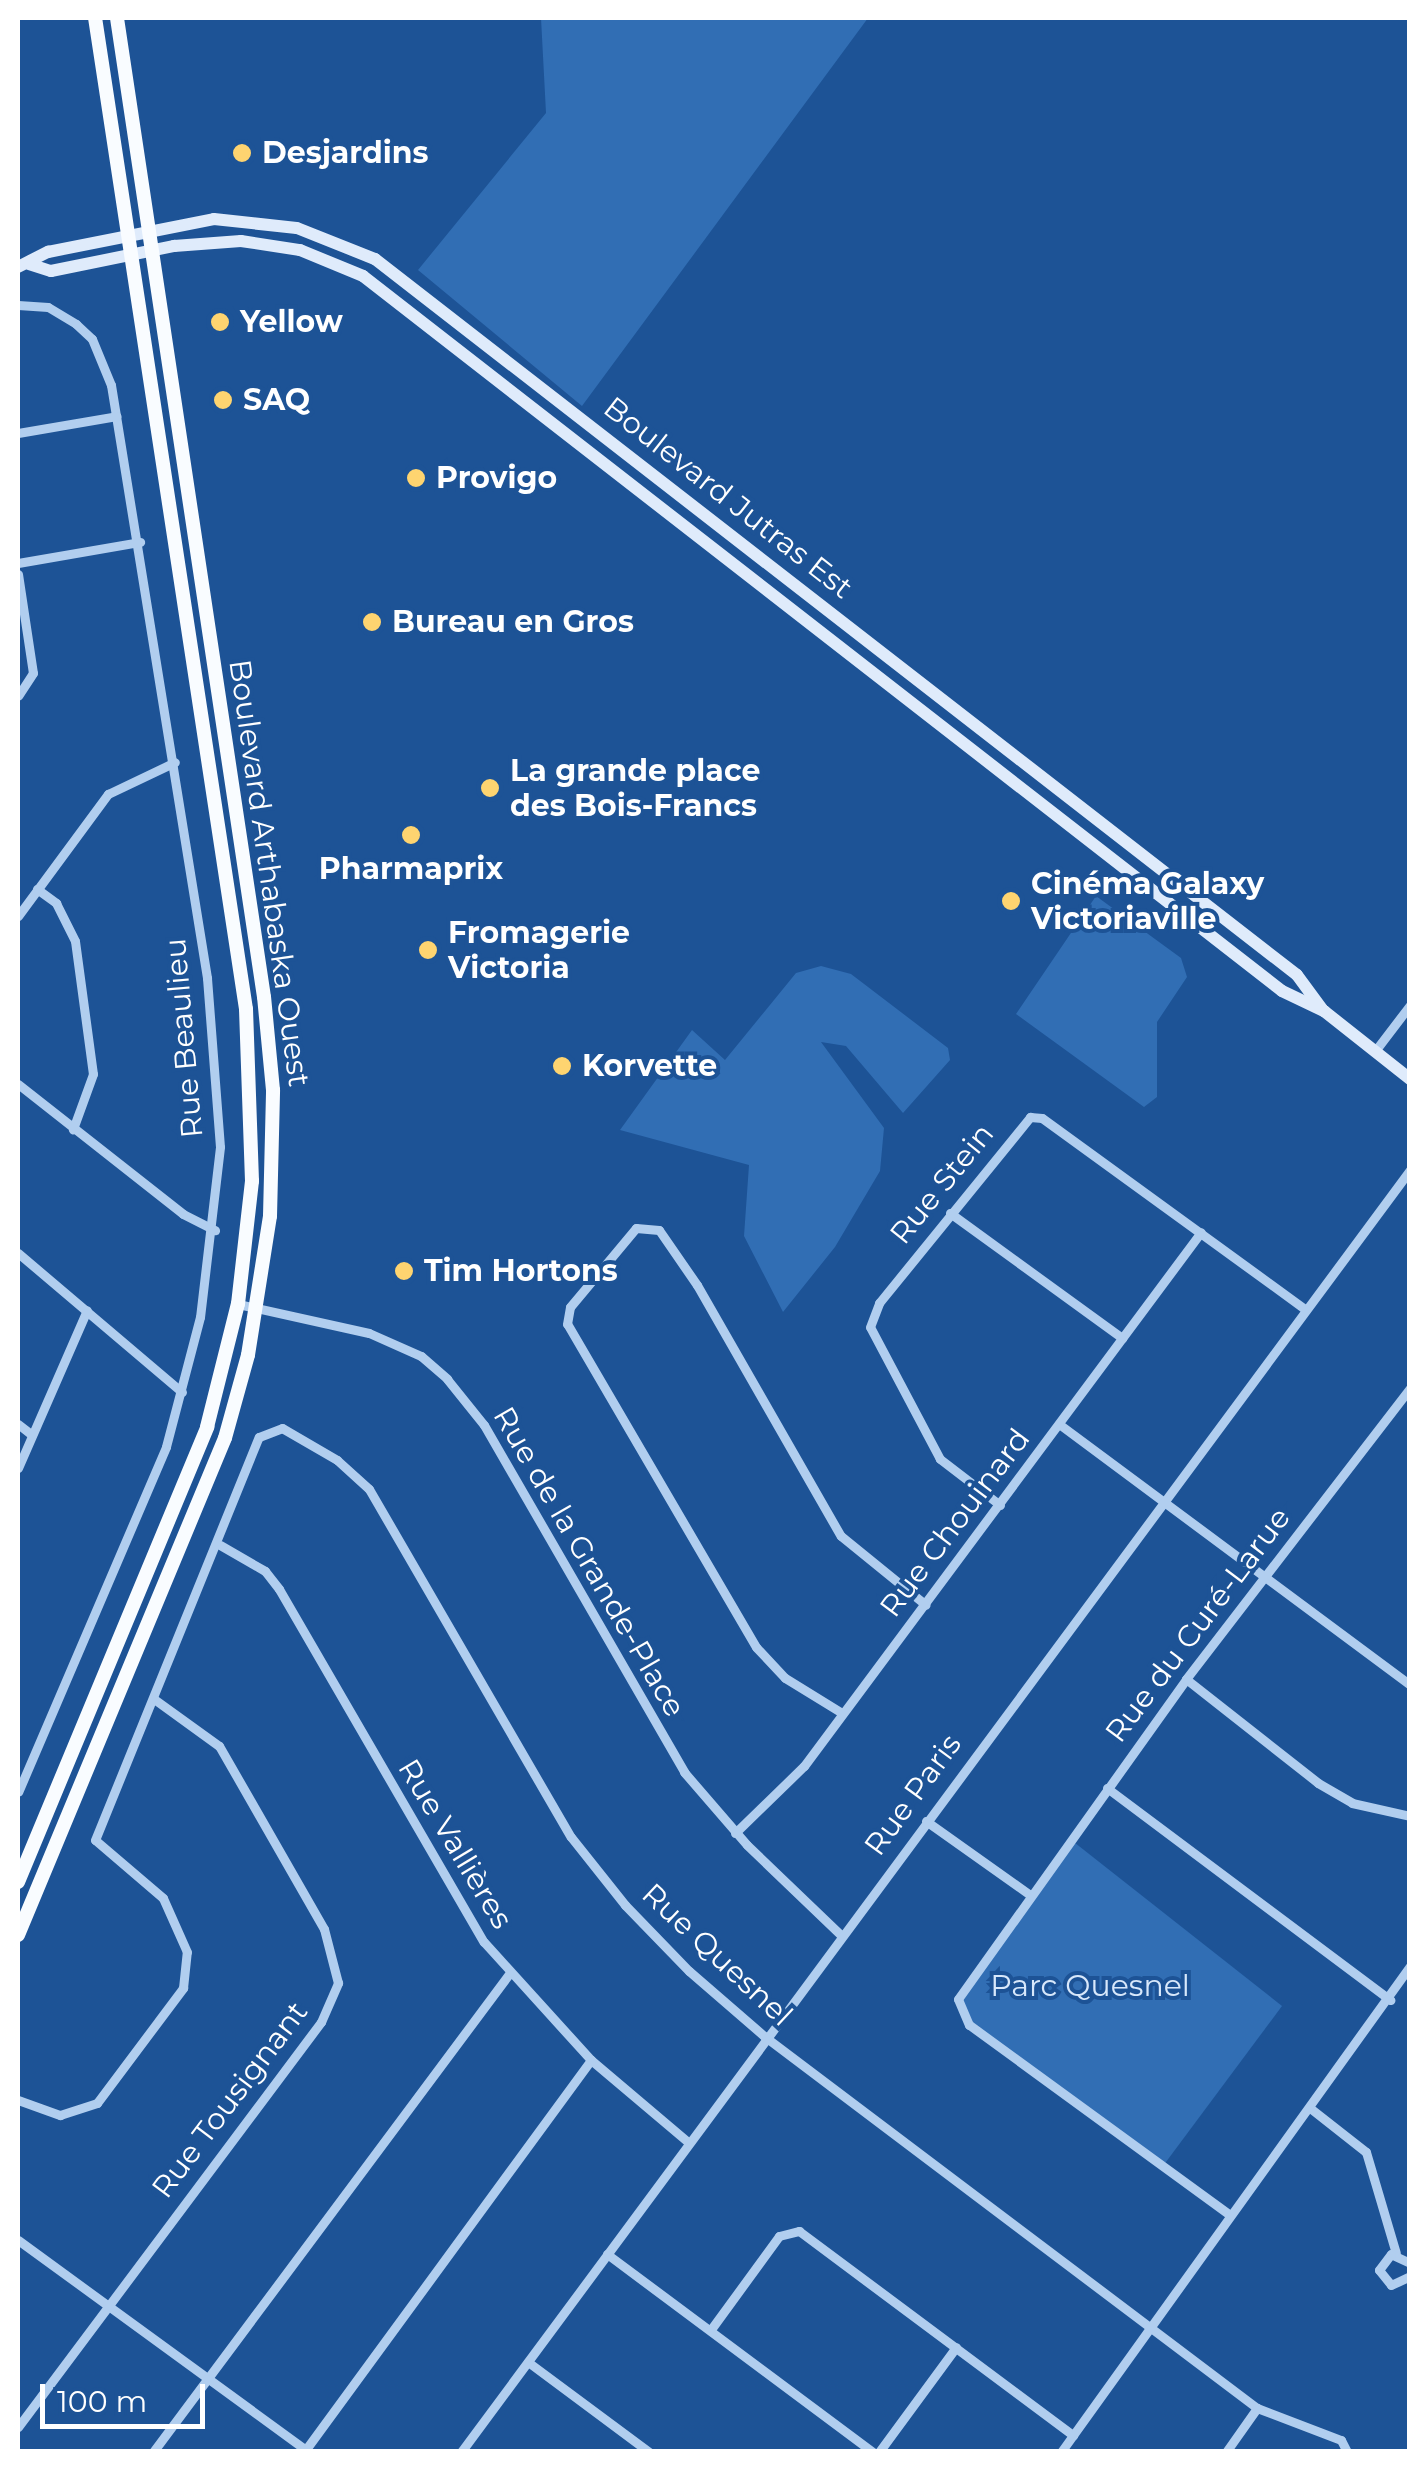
<!DOCTYPE html>
<meta charset="utf-8">
<style>
body{margin:0}
#map{position:relative;width:1427px;height:2469px;overflow:hidden;background:#1d5396;font-family:Montserrat,sans-serif}
div>[style]{position:absolute}
[style*='--x']{left:calc(var(--x)*1px);top:calc(var(--y)*1px);width:calc(var(--w)*1px);rotate:calc(var(--a)*1deg)}
.green>*{inset:0;background:#316eb4}
.minor>*{height:9px;margin:-4.5px;padding:0 4.5px;transform-origin:4.5px;border-radius:4.5px;background:#b1ceef}
.secondary>*{height:12px;margin:-6px;padding:0 6px;transform-origin:6px;border-radius:6px;background:#dfebfb}
.primary>*{height:14px;margin:-7px;padding:0 7px;transform-origin:7px;border-radius:7px;background:#f9fcff}
.dots>*{width:28px;height:28px;translate:-50% -50%;box-sizing:border-box;border:5px solid #1d5396;border-radius:50%}
span{translate:-50% -50%;white-space:nowrap;text-align:center;line-height:1.15;-webkit-text-stroke:8px #1d5396;paint-order:stroke}
.poi-label{font-size:30px;color:#fff;font-weight:700}
.left{translate:0 -50%;text-align:left}
.street-label{font-size:30px;color:#fff}
.park-label{font-size:30px;color:#d8e8fb}
.frame{position:absolute;inset:0;border:20px solid #fff;pointer-events:none}
.scale{position:absolute;left:40px;top:2384px;width:165px;height:45px;box-sizing:border-box;border:5px solid #fff;border-top:0;padding-left:12px;font-size:30px;line-height:35px;white-space:nowrap;color:#fff;-webkit-text-stroke:8px #1d5396;paint-order:stroke}
</style>
<div id="map">
<div class="green">
<i style="clip-path:polygon(541px 18px,868px 18px,582px 406px,418px 270px,546px 113px)"></i>
<i style="clip-path:polygon(1096px 896px,1181px 958px,1187px 977px,1157px 1022px,1157px 1097px,1144px 1107px,1016px 1014px)"></i>
<i style="clip-path:polygon(821px 966px,851px 974px,948px 1048px,950px 1060px,903px 1113px,846px 1046px,821px 1042px,884px 1128px,880px 1171px,835px 1247px,783px 1312px,744px 1236px,749px 1165px,620px 1130px,692px 1030px,725px 1060px,796px 973px)"></i>
<i style="clip-path:polygon(1070px 1839px,1282px 2006px,1163px 2166px,961px 2014px,962px 1989px)"></i>
</div>
<div class="minor">
<i style="--x:18;--y:305;--w:30;--a:4"></i>
<i style="--x:48;--y:307;--w:33;--a:31"></i>
<i style="--x:76;--y:324;--w:22;--a:43"></i>
<i style="--x:92;--y:339;--w:50;--a:67.6"></i>
<i style="--x:111;--y:385;--w:601;--a:80.8"></i>
<i style="--x:207;--y:978;--w:169;--a:85.6"></i>
<i style="--x:220;--y:1147;--w:171;--a:96.7"></i>
<i style="--x:200;--y:1317;--w:134;--a:104.7"></i>
<i style="--x:166;--y:1447;--w:375;--a:113.2"></i>
<i style="--x:18;--y:433;--w:100;--a:-9.7"></i>
<i style="--x:18;--y:563;--w:124;--a:-9.8"></i>
<i style="--x:18;--y:574;--w:100;--a:81.4"></i>
<i style="--x:33;--y:673;--w:27;--a:123"></i>
<i style="--x:37;--y:889;--w:24;--a:36"></i>
<i style="--x:56;--y:903;--w:42;--a:63.4"></i>
<i style="--x:75;--y:941;--w:134;--a:82.3"></i>
<i style="--x:93;--y:1074;--w:59;--a:110"></i>
<i style="--x:18;--y:916;--w:152;--a:-53.6"></i>
<i style="--x:108;--y:794;--w:74;--a:-25.5"></i>
<i style="--x:1375;--y:1051;--w:58;--a:-52.7"></i>
<i style="--x:18;--y:1084;--w:210;--a:38.2"></i>
<i style="--x:183;--y:1214;--w:36;--a:27"></i>
<i style="--x:950;--y:1213;--w:213;--a:36"></i>
<i style="--x:18;--y:1253;--w:215;--a:40.3"></i>
<i style="--x:238;--y:1304;--w:134;--a:12.5"></i>
<i style="--x:369;--y:1333;--w:57;--a:23.9"></i>
<i style="--x:421;--y:1356;--w:35;--a:41"></i>
<i style="--x:447;--y:1379;--w:59;--a:51.2"></i>
<i style="--x:484;--y:1425;--w:401;--a:60"></i>
<i style="--x:684;--y:1772;--w:96;--a:49.2"></i>
<i style="--x:747;--y:1845;--w:130;--a:43.8"></i>
<i style="--x:18;--y:1424;--w:16;--a:38"></i>
<i style="--x:1059;--y:1424;--w:437;--a:36.6"></i>
<i style="--x:18;--y:1468;--w:172;--a:-66.4"></i>
<i style="--x:1000;--y:1505;--w:76;--a:-142.5"></i>
<i style="--x:940;--y:1459;--w:149;--a:-117.9"></i>
<i style="--x:870;--y:1327;--w:26;--a:-69"></i>
<i style="--x:879;--y:1303;--w:240;--a:-50.9"></i>
<i style="--x:1030;--y:1117;--w:12;--a:5"></i>
<i style="--x:1042;--y:1118;--w:325;--a:36"></i>
<i style="--x:220;--y:1545;--w:52;--a:30"></i>
<i style="--x:265;--y:1571;--w:23;--a:52"></i>
<i style="--x:279;--y:1589;--w:408;--a:59.9"></i>
<i style="--x:484;--y:1942;--w:159;--a:47.8"></i>
<i style="--x:591;--y:2060;--w:126;--a:40.2"></i>
<i style="--x:1186;--y:1679;--w:168;--a:38.2"></i>
<i style="--x:1318;--y:1783;--w:39;--a:30"></i>
<i style="--x:1352;--y:1803;--w:59;--a:12.6"></i>
<i style="--x:842;--y:1713;--w:67;--a:-148.4"></i>
<i style="--x:785;--y:1678;--w:42;--a:-133.1"></i>
<i style="--x:756;--y:1647;--w:374;--a:-120.3"></i>
<i style="--x:567;--y:1324;--w:17;--a:-80"></i>
<i style="--x:570;--y:1307;--w:103;--a:-50.1"></i>
<i style="--x:636;--y:1228;--w:23;--a:5"></i>
<i style="--x:659;--y:1230;--w:67;--a:55.4"></i>
<i style="--x:697;--y:1285;--w:289;--a:60.2"></i>
<i style="--x:841;--y:1536;--w:109;--a:39.1"></i>
<i style="--x:1107;--y:1788;--w:354;--a:36.8"></i>
<i style="--x:926;--y:1821;--w:128;--a:35.4"></i>
<i style="--x:735;--y:1833;--w:96;--a:-44.2"></i>
<i style="--x:804;--y:1766;--w:665;--a:-53.37"></i>
<i style="--x:18;--y:2100;--w:45;--a:19.7"></i>
<i style="--x:60;--y:2115;--w:39;--a:-18"></i>
<i style="--x:97;--y:2103;--w:144;--a:-53.2"></i>
<i style="--x:183;--y:1988;--w:36;--a:-84"></i>
<i style="--x:187;--y:1952;--w:59;--a:-114"></i>
<i style="--x:163;--y:1898;--w:89;--a:-139.5"></i>
<i style="--x:95;--y:1840;--w:435;--a:-67.9"></i>
<i style="--x:259;--y:1437;--w:25;--a:-21"></i>
<i style="--x:282;--y:1428;--w:64;--a:30.2"></i>
<i style="--x:337;--y:1460;--w:43;--a:42.2"></i>
<i style="--x:369;--y:1489;--w:402;--a:59.9"></i>
<i style="--x:571;--y:1837;--w:87;--a:51.5"></i>
<i style="--x:625;--y:1905;--w:92;--a:45.9"></i>
<i style="--x:689;--y:1971;--w:99;--a:40.9"></i>
<i style="--x:764;--y:2036;--w:618;--a:37.04"></i>
<i style="--x:1257;--y:2408;--w:90;--a:20.9"></i>
<i style="--x:1341;--y:2440;--w:13;--a:63"></i>
<i style="--x:1310;--y:2108;--w:71;--a:38.2"></i>
<i style="--x:1366;--y:2152;--w:105;--a:73.5"></i>
<i style="--x:1230;--y:2215;--w:323;--a:-143.9"></i>
<i style="--x:969;--y:2025;--w:28;--a:-113"></i>
<i style="--x:958;--y:1999;--w:393;--a:-54.5"></i>
<i style="--x:1186;--y:1679;--w:367;--a:-52.4"></i>
<i style="--x:18;--y:2240;--w:360;--a:36.1"></i>
<i style="--x:607;--y:2254;--w:332;--a:36.7"></i>
<i style="--x:1410;--y:2263;--w:21;--a:-155"></i>
<i style="--x:1391;--y:2254;--w:20;--a:127"></i>
<i style="--x:1379;--y:2270;--w:19;--a:51"></i>
<i style="--x:1391;--y:2285;--w:21;--a:-25"></i>
<i style="--x:712;--y:2328;--w:114;--a:-53.9"></i>
<i style="--x:779;--y:2236;--w:21;--a:-14"></i>
<i style="--x:799;--y:2231;--w:342;--a:36.7"></i>
<i style="--x:528;--y:2362;--w:151;--a:36.6"></i>
<i style="--x:18;--y:2427;--w:506;--a:-53.2"></i>
<i style="--x:321;--y:2022;--w:43;--a:-66.4"></i>
<i style="--x:338;--y:1983;--w:56;--a:-104.5"></i>
<i style="--x:324;--y:1929;--w:211;--a:-119.8"></i>
<i style="--x:219;--y:1746;--w:80;--a:-144.1"></i>
<i style="--x:153;--y:2452;--w:596;--a:-53.32"></i>
<i style="--x:304;--y:2452;--w:486;--a:-53.8"></i>
<i style="--x:461;--y:2452;--w:1595;--a:-53.49"></i>
<i style="--x:879;--y:2452;--w:130;--a:-53.7"></i>
<i style="--x:1061;--y:2452;--w:598;--a:-54.32"></i>
<i style="--x:1226;--y:2452;--w:54;--a:-54.8"></i>
</div>
<div class="secondary">
<i style="--x:29;--y:264;--w:23;--a:18"></i>
<i style="--x:51;--y:271;--w:126;--a:-11.5"></i>
<i style="--x:174;--y:246;--w:67;--a:-4.3"></i>
<i style="--x:241;--y:241;--w:60;--a:8.7"></i>
<i style="--x:300;--y:250;--w:68;--a:22.4"></i>
<i style="--x:363;--y:276;--w:1164;--a:37.88"></i>
<i style="--x:1282;--y:991;--w:47;--a:25.5"></i>
<i style="--x:1324;--y:1011;--w:110;--a:38.3"></i>
<i style="--x:18;--y:267;--w:34;--a:-27"></i>
<i style="--x:48;--y:252;--w:169;--a:-11.2"></i>
<i style="--x:214;--y:219;--w:83;--a:6.2"></i>
<i style="--x:297;--y:228;--w:84;--a:21.7"></i>
<i style="--x:375;--y:259;--w:1167;--a:37.83"></i>
<i style="--x:1297;--y:975;--w:42;--a:53.7"></i>
</div>
<div class="primary">
<i style="--x:18;--y:1882;--w:493;--a:-67.4"></i>
<i style="--x:207;--y:1427;--w:127;--a:-75.9"></i>
<i style="--x:238;--y:1304;--w:124;--a:-83.5"></i>
<i style="--x:252;--y:1181;--w:172;--a:-92"></i>
<i style="--x:246;--y:1009;--w:1002;--a:-98.66"></i>
<i style="--x:18;--y:1935;--w:538;--a:-67.39"></i>
<i style="--x:225;--y:1438;--w:86;--a:-74.5"></i>
<i style="--x:248;--y:1355;--w:141;--a:-81"></i>
<i style="--x:270;--y:1216;--w:126;--a:-88.6"></i>
<i style="--x:273;--y:1090;--w:93;--a:-95.5"></i>
<i style="--x:264;--y:997;--w:990;--a:-98.54"></i>
</div>
<div class="dots">
<i style="left:242px;top:153px;background:#fed470"></i>
<i style="left:220px;top:322px;background:#fed470"></i>
<i style="left:223px;top:400px;background:#fed470"></i>
<i style="left:416px;top:478px;background:#fed470"></i>
<i style="left:372px;top:622px;background:#fed470"></i>
<i style="left:490px;top:788px;background:#fed470"></i>
<i style="left:411px;top:835px;background:#fed470"></i>
<i style="left:1011px;top:901px;background:#fed470"></i>
<i style="left:428px;top:950px;background:#fed470"></i>
<i style="left:562px;top:1066px;background:#fed470"></i>
<i style="left:404px;top:1271px;background:#fed470"></i>
</div>
<div class="poi-label">
<span class="left" style="left:262px;top:153px">Desjardins</span>
<span class="left" style="left:240px;top:322px">Yellow</span>
<span class="left" style="left:243px;top:400px">SAQ</span>
<span class="left" style="left:436px;top:478px">Provigo</span>
<span class="left" style="left:392px;top:622px">Bureau en Gros</span>
<span class="left" style="left:510px;top:788px">La grande place<br>des Bois-Francs</span>
<span style="left:411px;top:869px">Pharmaprix</span>
<span class="left" style="left:1031px;top:901px">Cinéma Galaxy<br>Victoriaville</span>
<span class="left" style="left:448px;top:950px">Fromagerie<br>Victoria</span>
<span class="left" style="left:582px;top:1066px">Korvette</span>
<span class="left" style="left:424px;top:1271px">Tim Hortons</span>
</div>
<div class="street-label">
<span style="left:728px;top:498px;rotate:38deg">Boulevard Jutras Est</span>
<span style="left:269px;top:873px;rotate:82deg">Boulevard Arthabaska Ouest</span>
<span style="left:184px;top:1038px;rotate:-95deg">Rue Beaulieu</span>
<span style="left:942px;top:1184px;rotate:-51deg">Rue Stein</span>
<span style="left:955px;top:1523px;rotate:-53deg">Rue Chouinard</span>
<span style="left:589px;top:1562px;rotate:60deg">Rue de la Grande-Place</span>
<span style="left:1198px;top:1625px;rotate:-53deg">Rue du Curé-Larue</span>
<span style="left:913px;top:1795px;rotate:-54deg">Rue Paris</span>
<span style="left:455px;top:1844px;rotate:59deg">Rue Vallières</span>
<span style="left:717px;top:1955px;rotate:43deg">Rue Quesnel</span>
<span style="left:230px;top:2100px;rotate:-53deg">Rue Tousignant</span>
</div>
<div class="park-label">
<span style="left:1090px;top:1986px">Parc Quesnel</span>
</div>
<div class="frame"></div>
<div class="scale">100 m</div>
</div>
